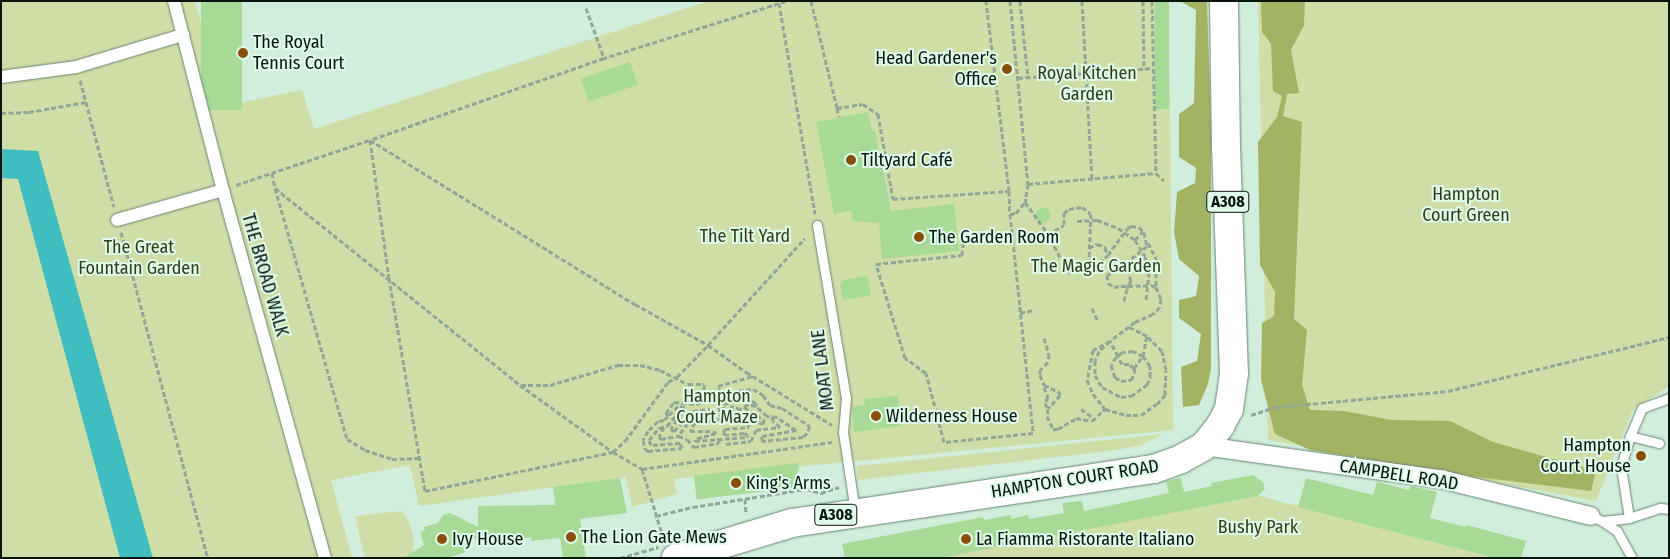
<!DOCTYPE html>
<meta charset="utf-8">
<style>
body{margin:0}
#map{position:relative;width:1670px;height:559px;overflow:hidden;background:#d0eedb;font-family:"Fira Sans Condensed",sans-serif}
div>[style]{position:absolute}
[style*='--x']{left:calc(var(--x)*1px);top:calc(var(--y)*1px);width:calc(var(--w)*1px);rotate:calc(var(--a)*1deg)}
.green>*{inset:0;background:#cfdda7}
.forest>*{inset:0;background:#a2b464}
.water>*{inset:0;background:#40bdbf}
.building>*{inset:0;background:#a6da96;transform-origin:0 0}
.path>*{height:3px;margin-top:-1.5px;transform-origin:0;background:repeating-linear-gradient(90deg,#90a798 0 5px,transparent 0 7.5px)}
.roads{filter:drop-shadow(0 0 1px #688372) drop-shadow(0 0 1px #688372)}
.service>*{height:9px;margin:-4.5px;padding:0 4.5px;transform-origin:4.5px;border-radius:4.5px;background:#fff}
.pedestrian>*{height:12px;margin:-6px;padding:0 6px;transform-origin:6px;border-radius:6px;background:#fff}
.minor>*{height:18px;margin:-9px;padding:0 9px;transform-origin:9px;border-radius:9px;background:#fff}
.primary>*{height:28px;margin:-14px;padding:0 14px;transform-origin:14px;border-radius:14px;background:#fff}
.path-bridge>*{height:3px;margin-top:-1.5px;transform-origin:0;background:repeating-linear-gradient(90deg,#90a798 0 5px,transparent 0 7.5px)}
.dots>*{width:14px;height:14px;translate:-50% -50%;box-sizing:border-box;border:2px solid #ddfce9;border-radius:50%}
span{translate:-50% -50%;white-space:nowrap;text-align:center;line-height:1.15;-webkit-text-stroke:4px #ddfce9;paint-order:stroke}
.shield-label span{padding:1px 4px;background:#ddfce9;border:1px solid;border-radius:4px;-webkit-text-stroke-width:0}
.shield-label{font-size:16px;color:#0a140e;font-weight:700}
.poi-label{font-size:18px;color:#0a140e}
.left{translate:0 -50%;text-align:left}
.right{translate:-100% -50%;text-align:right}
.park-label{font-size:18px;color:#343b18}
.street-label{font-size:18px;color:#0a140e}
.frame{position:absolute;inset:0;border:2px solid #0a140e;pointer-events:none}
</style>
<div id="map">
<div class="green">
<i style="clip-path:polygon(1px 1px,195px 1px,225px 106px,302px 90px,314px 129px,708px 1px,1169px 1px,1173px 430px,674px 479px,677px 494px,632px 507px,626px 477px,419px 506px,410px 465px,331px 480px,352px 558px,1px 558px)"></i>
<i style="clip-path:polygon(1258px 1px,1669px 1px,1669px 386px,1632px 411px,1596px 501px,1268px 440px)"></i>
<i style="clip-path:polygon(1164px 434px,1141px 445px,1117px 450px,857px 480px,857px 466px)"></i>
<i style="clip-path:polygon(1260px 496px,1492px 558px,934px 558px,1033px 539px)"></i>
<i style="clip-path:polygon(402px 511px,409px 522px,414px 540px,412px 558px,365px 558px,355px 516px)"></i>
</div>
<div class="forest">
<i style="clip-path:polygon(1180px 1px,1207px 1px,1211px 127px,1211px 369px,1208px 384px,1199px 405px,1183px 407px,1181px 367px,1197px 361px,1201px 334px,1179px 318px,1179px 300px,1196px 296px,1199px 276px,1179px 259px,1174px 232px,1177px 192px,1195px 183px,1196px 168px,1179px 157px,1179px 114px,1194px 103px,1196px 10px)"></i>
<i style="clip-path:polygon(1261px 1px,1305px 1px,1304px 25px,1291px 50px,1299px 93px,1287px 94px,1283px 116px,1302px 122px,1294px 319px,1307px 330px,1302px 385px,1310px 410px,1344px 411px,1392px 420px,1450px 421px,1493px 442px,1596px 471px,1591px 491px,1461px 475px,1310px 450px,1275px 434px,1261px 380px,1262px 323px,1274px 316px,1275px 292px,1260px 265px,1258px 142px,1277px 117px,1282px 96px,1273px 91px,1271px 44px,1262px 32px)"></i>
</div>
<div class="water">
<i style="clip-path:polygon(1px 149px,38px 151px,153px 558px,120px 558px,18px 179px,1px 178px)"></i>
</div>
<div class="building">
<i style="left:201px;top:1px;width:41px;height:109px"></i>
<i style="left:1155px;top:1px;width:14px;height:108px"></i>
<i style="left:630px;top:62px;width:24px;height:52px;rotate:71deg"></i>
<i style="clip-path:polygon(868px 112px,872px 131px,875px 131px,891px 211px,954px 204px,959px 251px,882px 259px,879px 223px,853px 221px,851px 210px,834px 214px,816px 122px)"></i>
<i style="clip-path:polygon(1043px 207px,1050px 211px,1050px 219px,1043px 223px,1036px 219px,1036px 211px)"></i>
<i style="clip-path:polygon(867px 276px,871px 295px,843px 300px,840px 283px,842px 283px,842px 280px)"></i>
<i style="clip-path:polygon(898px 396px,901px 426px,854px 432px,852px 407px,865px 405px,864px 399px)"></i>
<i style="left:798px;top:463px;width:24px;height:105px;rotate:83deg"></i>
<i style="clip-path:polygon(1253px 475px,1263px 482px,1265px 489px,1258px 496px,940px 558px,845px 558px,842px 544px,983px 517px,984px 520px,1011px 515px,1011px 519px,1028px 515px,1029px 519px,1064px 513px,1062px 503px,1082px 501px,1084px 511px,1169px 493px,1166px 481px,1181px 478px,1184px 492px,1212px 486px,1211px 483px)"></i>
<i style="clip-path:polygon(620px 478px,627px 513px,580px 519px,586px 558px,563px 558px,560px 538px,531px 541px,532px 537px,514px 540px,513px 535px,497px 539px,498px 535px,463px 541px,466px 552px,447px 558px,403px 558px,424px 545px,420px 532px,425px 530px,424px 527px,438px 523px,443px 515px,450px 513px,478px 527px,478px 506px,555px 505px,553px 487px)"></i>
<i style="clip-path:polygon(1306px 478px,1373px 495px,1377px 482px,1409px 490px,1410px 486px,1437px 492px,1430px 518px,1466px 527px,1467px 525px,1526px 541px,1521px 558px,1494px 558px,1298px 507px)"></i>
</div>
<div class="path">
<i style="--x:786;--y:1;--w:191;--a:162.6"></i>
<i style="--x:604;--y:58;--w:248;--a:160.7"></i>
<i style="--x:370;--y:140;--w:139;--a:82.2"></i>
<i style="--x:389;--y:278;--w:216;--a:80.4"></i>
<i style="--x:425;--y:491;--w:192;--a:-11.7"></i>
<i style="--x:613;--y:452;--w:16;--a:-43"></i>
<i style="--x:625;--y:441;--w:73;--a:-53.9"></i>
<i style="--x:668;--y:382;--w:10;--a:-29"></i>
<i style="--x:677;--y:377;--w:45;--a:-45.9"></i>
<i style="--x:708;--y:345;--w:144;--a:-47.8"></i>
<i style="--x:811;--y:1;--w:110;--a:76.3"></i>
<i style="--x:837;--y:108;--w:26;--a:-9"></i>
<i style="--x:863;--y:104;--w:18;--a:34"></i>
<i style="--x:878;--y:114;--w:86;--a:80"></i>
<i style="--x:893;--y:199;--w:116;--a:-3.9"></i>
<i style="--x:1009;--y:191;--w:191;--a:-96.9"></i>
<i style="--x:1010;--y:1;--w:184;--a:84.4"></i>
<i style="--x:1028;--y:184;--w:18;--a:99"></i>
<i style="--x:1025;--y:202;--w:39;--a:54"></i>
<i style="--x:1020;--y:1;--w:77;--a:84.1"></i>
<i style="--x:1082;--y:1;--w:177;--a:86.8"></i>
<i style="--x:1143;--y:1;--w:68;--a:89.2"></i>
<i style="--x:1152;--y:1;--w:172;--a:88.7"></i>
<i style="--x:1156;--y:173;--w:11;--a:45"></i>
<i style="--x:779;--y:3;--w:214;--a:80.3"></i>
<i style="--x:586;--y:8;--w:53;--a:70.2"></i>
<i style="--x:1018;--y:78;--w:135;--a:-4.2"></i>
<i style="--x:80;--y:80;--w:131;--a:75"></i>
<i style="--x:837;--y:108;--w:9;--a:77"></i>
<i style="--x:1;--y:113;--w:28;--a:-2"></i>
<i style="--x:29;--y:112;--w:58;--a:-10"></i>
<i style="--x:272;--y:173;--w:15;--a:79"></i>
<i style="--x:275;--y:188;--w:314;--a:38.8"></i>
<i style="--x:520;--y:385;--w:115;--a:35.8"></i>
<i style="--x:613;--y:452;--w:34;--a:30"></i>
<i style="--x:642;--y:469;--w:74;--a:72.8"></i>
<i style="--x:1028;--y:184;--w:128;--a:-4.9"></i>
<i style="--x:236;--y:185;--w:141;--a:-18.6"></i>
<i style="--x:370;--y:140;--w:312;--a:31.8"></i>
<i style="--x:635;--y:304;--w:84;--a:29.3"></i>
<i style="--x:708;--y:345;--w:47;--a:35.4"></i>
<i style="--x:746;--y:372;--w:101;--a:31.6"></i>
<i style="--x:275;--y:188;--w:261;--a:74"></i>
<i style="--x:347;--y:439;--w:21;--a:31"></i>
<i style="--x:365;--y:450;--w:28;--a:18"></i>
<i style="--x:392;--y:459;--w:29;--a:-2"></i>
<i style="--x:1009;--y:191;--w:23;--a:88"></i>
<i style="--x:1010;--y:214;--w:6;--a:-9"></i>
<i style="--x:1016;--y:213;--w:14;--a:-51"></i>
<i style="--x:1010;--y:214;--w:18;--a:84"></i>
<i style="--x:1012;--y:232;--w:202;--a:84"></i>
<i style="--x:1033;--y:433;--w:89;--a:174.2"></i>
<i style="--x:944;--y:442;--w:71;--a:-104.6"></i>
<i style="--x:926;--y:373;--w:26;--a:-144"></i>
<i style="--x:905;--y:358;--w:98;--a:-107.1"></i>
<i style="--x:876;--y:264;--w:86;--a:-6"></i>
<i style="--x:962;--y:255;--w:19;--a:-84"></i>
<i style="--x:964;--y:236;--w:48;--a:-4.8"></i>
<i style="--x:121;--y:232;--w:337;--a:75.1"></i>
<i style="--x:1135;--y:240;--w:12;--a:-48"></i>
<i style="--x:1148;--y:243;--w:17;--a:62"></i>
<i style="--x:1156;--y:258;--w:29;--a:90"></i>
<i style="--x:1089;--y:248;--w:9;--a:-27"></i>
<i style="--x:1097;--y:244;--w:9;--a:21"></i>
<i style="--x:1105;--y:247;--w:7;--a:74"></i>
<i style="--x:1060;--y:257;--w:26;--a:-118"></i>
<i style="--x:1048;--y:234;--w:18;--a:-29"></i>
<i style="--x:1064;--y:225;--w:12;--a:-90"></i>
<i style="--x:1064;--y:213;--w:6;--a:-39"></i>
<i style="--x:1069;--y:209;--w:13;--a:-9"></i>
<i style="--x:1082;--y:207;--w:11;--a:38"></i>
<i style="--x:1091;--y:214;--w:46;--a:92.5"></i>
<i style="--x:1089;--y:260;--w:9;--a:58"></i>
<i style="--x:1094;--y:268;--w:19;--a:-43"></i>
<i style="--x:1108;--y:255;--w:32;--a:-54"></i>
<i style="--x:1127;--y:229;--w:5;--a:-37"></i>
<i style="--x:1131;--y:226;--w:8;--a:7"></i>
<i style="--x:1139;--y:227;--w:7;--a:45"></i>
<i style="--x:1144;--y:232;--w:14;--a:78"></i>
<i style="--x:1147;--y:246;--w:33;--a:141"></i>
<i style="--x:1064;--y:265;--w:11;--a:52"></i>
<i style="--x:1124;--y:301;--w:12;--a:-76"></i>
<i style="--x:1127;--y:289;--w:3;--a:-72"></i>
<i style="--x:1128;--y:286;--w:2;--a:-63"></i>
<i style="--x:1129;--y:284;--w:4;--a:-56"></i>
<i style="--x:1131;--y:281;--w:7;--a:-106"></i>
<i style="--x:1129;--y:274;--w:9;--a:-126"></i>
<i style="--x:1124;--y:267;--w:19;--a:155"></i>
<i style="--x:1107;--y:275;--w:8;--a:83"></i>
<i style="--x:1108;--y:283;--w:7;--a:34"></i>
<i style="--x:1114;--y:287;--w:7;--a:-8"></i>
<i style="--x:1121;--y:286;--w:7;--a:0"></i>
<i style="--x:1128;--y:286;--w:23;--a:-2"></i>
<i style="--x:1151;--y:285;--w:5;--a:22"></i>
<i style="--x:1156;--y:287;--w:13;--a:67"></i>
<i style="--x:1161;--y:299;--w:8;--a:97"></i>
<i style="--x:1160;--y:307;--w:10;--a:135"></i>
<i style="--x:1153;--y:314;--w:20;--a:156"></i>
<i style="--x:1135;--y:322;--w:31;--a:143"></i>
<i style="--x:1110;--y:341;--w:15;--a:138"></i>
<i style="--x:1099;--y:351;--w:11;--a:112"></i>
<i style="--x:1095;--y:361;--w:14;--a:90"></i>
<i style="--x:1095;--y:375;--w:14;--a:60"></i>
<i style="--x:1102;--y:387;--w:21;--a:28"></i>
<i style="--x:1121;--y:397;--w:10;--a:-6"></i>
<i style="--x:1131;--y:396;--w:19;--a:-35"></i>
<i style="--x:1147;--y:385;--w:9;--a:-69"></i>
<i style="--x:1150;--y:377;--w:11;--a:-90"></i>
<i style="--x:1150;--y:366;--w:12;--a:-125"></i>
<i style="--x:1143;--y:356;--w:11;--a:-153"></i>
<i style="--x:1133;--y:351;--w:11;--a:175"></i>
<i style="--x:1122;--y:352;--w:6;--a:135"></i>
<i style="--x:1118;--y:356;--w:2;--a:153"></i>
<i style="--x:1116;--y:357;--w:9;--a:122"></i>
<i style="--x:1111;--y:365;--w:13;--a:72"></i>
<i style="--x:1115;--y:377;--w:7;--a:34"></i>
<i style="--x:1121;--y:381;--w:10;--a:-6"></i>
<i style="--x:1131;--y:380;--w:8;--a:-60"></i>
<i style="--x:1135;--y:373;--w:5;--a:-101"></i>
<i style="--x:1134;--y:368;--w:6;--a:-141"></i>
<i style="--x:1129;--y:364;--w:7;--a:180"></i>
<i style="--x:1122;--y:364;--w:9;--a:-117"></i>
<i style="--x:1118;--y:356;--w:17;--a:-118"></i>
<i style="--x:1110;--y:341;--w:19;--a:152"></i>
<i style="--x:1093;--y:350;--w:31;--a:101"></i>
<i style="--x:1087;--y:380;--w:15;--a:67"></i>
<i style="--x:1093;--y:394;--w:19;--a:51"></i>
<i style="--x:1105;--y:409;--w:22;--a:16"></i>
<i style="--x:1126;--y:415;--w:15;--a:0"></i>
<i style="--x:1141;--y:415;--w:19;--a:-35"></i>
<i style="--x:1157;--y:404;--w:12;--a:-48"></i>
<i style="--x:1165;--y:395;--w:25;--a:-88"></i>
<i style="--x:1166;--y:370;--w:19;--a:-102"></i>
<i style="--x:1162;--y:351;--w:21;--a:-135"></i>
<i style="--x:1147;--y:336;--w:20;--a:-153"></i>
<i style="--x:1092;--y:308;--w:13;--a:67"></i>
<i style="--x:1020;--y:313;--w:14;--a:-12"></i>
<i style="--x:1044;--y:338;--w:17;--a:73"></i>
<i style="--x:1049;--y:354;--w:8;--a:97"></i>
<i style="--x:1048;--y:362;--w:11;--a:135"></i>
<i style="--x:1040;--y:370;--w:5;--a:90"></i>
<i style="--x:1040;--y:375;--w:11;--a:68"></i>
<i style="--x:1044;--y:385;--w:17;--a:25"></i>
<i style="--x:1059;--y:392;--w:3;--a:72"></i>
<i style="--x:1060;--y:395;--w:18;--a:131"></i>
<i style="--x:1048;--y:409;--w:7;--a:98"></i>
<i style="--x:1047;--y:416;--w:14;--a:65"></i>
<i style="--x:1053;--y:429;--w:5;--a:0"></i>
<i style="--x:1058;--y:429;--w:21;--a:-31"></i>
<i style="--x:1076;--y:418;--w:16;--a:11"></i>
<i style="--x:1092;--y:421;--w:18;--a:-43"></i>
<i style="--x:1134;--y:368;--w:15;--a:-53"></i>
<i style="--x:1143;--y:356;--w:20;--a:-79"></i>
<i style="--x:521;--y:385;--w:29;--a:0"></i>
<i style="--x:550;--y:385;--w:71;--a:-16.4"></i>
<i style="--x:618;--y:365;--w:22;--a:0"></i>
<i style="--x:640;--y:365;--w:21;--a:14"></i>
<i style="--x:660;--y:370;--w:31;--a:27"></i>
<i style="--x:688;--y:384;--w:16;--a:0"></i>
<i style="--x:704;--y:384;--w:10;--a:90"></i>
<i style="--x:704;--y:394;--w:22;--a:-175"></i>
<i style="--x:1044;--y:387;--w:11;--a:68"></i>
<i style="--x:1048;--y:397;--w:7;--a:117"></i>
<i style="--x:1045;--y:403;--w:7;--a:63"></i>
<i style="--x:720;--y:393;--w:7;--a:-106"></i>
<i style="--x:718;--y:386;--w:36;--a:-16"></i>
<i style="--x:685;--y:407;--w:7;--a:-172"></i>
<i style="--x:678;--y:406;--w:14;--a:135"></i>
<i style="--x:668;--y:416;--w:4;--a:-124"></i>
<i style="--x:666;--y:413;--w:14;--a:-54"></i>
<i style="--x:674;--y:402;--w:22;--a:5"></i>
<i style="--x:696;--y:404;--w:14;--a:-17"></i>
<i style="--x:1081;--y:409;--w:17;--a:36"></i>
<i style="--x:697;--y:411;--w:31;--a:127"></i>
<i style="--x:678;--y:436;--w:9;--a:18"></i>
<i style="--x:687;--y:439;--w:11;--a:49"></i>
<i style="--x:694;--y:447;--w:25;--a:-9"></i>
<i style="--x:719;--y:443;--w:3;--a:-90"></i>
<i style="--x:1251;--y:415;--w:26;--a:-18"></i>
<i style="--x:1276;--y:407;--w:173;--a:-5.3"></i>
<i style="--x:1448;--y:391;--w:228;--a:-13.7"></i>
<i style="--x:668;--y:416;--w:6;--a:135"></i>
<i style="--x:664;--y:420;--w:6;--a:171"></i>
<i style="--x:658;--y:421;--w:14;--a:135"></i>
<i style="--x:648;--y:431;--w:10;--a:119"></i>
<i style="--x:643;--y:440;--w:9;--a:77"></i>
<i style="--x:645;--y:449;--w:4;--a:34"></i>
<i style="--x:648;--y:451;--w:34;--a:-5"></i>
<i style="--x:682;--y:448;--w:5;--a:-112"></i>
<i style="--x:680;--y:443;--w:29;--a:176"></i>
<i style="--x:651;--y:445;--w:5;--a:-112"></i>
<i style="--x:649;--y:440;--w:16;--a:-50"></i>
<i style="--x:659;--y:428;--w:8;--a:-14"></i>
<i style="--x:667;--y:426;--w:17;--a:-50"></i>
<i style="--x:678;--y:413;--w:3;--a:0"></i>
<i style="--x:681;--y:413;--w:19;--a:122"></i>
<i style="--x:671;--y:429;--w:4;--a:34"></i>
<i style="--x:674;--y:431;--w:28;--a:-46"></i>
<i style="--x:693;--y:411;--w:17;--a:-7"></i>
<i style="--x:710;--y:409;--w:2;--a:63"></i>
<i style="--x:711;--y:411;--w:13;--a:157"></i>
<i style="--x:699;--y:416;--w:17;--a:121"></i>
<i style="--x:690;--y:431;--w:24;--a:0"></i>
<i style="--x:714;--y:431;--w:3;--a:45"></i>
<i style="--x:716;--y:433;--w:22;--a:164"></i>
<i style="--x:695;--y:439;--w:2;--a:90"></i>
<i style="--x:695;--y:441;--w:52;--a:-4.4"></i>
<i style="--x:747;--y:437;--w:2;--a:-63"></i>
<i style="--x:748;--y:435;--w:4;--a:-153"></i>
<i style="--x:744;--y:433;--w:18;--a:174"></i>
<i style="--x:726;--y:435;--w:4;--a:-135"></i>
<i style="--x:723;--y:432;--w:4;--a:-56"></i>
<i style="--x:725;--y:429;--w:24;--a:-5"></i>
<i style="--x:749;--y:427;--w:6;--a:-99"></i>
<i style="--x:748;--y:421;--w:8;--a:-135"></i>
<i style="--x:742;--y:415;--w:18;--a:-167"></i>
<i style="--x:724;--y:411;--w:7;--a:-90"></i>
<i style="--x:724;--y:404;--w:16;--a:-18"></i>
<i style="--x:739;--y:399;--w:6;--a:-9"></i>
<i style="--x:745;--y:398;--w:12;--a:24"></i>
<i style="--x:756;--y:403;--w:3;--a:90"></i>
<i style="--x:756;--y:406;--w:8;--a:-166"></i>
<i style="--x:748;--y:404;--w:5;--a:143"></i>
<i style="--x:744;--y:407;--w:24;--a:33"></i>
<i style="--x:764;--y:420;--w:3;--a:90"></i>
<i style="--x:764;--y:423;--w:4;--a:180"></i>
<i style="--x:760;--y:423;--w:24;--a:-144"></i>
<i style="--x:741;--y:409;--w:11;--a:-165"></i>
<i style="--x:721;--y:419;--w:12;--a:5"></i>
<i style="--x:708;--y:421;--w:13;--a:-9"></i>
<i style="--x:721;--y:419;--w:20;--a:-99"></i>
<i style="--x:718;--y:399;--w:9;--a:174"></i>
<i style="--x:709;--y:400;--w:6;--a:-90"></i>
<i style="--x:709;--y:394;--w:44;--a:-6.5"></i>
<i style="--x:753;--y:389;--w:12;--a:31"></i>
<i style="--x:763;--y:395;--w:12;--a:55"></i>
<i style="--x:770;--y:405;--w:12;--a:14"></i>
<i style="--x:782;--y:408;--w:33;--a:33"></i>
<i style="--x:810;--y:426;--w:8;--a:113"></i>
<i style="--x:807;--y:433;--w:6;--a:135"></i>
<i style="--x:803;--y:437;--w:41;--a:174.4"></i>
<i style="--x:762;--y:441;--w:5;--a:-90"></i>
<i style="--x:762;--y:436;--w:35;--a:-10"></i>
<i style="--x:796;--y:430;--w:23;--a:-146"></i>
<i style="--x:777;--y:417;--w:10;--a:-174"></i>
<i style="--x:767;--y:416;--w:15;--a:-138"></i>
<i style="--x:664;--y:427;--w:11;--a:117"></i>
<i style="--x:659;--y:437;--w:3;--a:45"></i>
<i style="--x:661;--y:439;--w:17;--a:-10"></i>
<i style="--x:726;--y:444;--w:25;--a:-7"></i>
<i style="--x:751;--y:441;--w:12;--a:-66"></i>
<i style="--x:756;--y:430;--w:24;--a:-7"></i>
<i style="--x:780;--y:427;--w:9;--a:-139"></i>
<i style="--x:773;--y:421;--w:5;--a:-101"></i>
<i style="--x:642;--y:469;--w:192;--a:-8.1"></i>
<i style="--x:745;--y:499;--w:15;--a:86"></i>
<i style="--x:656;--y:516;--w:38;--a:-14"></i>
<i style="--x:693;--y:507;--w:114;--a:-9.1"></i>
<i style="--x:806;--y:489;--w:16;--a:15"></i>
<i style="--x:821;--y:493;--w:19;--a:-18"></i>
<i style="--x:620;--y:558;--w:40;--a:-16"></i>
</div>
<div class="roads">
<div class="service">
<i style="--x:817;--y:225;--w:175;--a:80.5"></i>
<i style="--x:846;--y:398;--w:34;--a:95"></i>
<i style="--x:843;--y:432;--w:80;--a:81.4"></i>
<i style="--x:1630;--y:436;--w:30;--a:-67"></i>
<i style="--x:1642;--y:408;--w:29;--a:-20"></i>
<i style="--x:1591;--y:516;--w:12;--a:24"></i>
<i style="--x:1602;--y:521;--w:27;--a:-6"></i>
<i style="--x:1629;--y:518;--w:33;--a:-18"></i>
<i style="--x:1660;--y:508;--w:9;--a:6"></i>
<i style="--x:1629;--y:518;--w:52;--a:-98.9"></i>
<i style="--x:1621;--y:467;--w:32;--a:-74"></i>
<i style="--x:1630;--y:436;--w:30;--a:14"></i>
<i style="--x:1602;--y:521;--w:18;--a:34"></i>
<i style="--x:1617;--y:531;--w:31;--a:61"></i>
</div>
<div class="pedestrian">
<i style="--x:174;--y:1;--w:199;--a:75.5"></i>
<i style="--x:224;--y:194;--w:378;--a:74.5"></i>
<i style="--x:1;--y:77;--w:76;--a:-7.6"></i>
<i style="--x:76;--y:67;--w:112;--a:-16.7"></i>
<i style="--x:117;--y:220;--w:110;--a:-15.8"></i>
</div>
<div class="minor">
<i style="--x:1204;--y:446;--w:238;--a:8"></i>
<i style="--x:1440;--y:479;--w:155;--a:13.8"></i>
</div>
<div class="primary">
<i style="--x:676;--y:558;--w:121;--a:-16.8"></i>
<i style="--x:792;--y:523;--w:366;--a:-8.5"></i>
<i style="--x:1154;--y:469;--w:29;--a:-20"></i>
<i style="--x:1181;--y:459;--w:26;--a:-29"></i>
<i style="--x:1204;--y:446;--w:26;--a:-51"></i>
<i style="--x:1220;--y:426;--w:19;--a:-62"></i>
<i style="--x:1229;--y:409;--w:35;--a:-82"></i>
<i style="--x:1234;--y:374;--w:226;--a:-92"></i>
<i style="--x:1226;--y:148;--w:147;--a:-90.8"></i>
</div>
</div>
<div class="path-bridge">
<i style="--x:1077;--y:221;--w:20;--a:-3"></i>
<i style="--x:1097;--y:220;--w:22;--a:21"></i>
<i style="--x:1118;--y:228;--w:21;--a:35"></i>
<i style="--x:1135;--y:240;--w:19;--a:58"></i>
<i style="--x:1145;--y:256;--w:16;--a:76"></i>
<i style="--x:1149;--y:272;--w:29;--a:96"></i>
</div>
<div class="dots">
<i style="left:243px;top:53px;background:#894e08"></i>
<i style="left:1007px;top:69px;background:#894e08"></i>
<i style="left:851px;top:160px;background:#894e08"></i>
<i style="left:919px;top:237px;background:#894e08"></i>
<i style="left:876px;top:416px;background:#894e08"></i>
<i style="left:1641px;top:456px;background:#894e08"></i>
<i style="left:736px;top:483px;background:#894e08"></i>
<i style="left:571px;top:537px;background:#894e08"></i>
<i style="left:442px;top:539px;background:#894e08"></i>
<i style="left:966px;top:539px;background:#894e08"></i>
</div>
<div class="shield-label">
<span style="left:1228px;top:202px">A308</span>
<span style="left:836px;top:515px">A308</span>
</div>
<div class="poi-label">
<span class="left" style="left:253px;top:53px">The Royal<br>Tennis Court</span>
<span class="right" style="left:997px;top:69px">Head Gardener's<br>Office</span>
<span class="left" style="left:861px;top:160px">Tiltyard Café</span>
<span class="left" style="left:929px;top:237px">The Garden Room</span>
<span class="left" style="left:886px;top:416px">Wilderness House</span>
<span class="right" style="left:1631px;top:456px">Hampton<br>Court House</span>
<span class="left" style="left:746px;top:483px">King's Arms</span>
<span class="left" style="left:581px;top:537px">The Lion Gate Mews</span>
<span class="left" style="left:452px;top:539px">Ivy House</span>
<span class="left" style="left:976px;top:539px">La Fiamma Ristorante Italiano</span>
</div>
<div class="park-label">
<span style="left:1087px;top:84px">Royal Kitchen<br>Garden</span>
<span style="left:1466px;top:205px">Hampton<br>Court Green</span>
<span style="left:745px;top:236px">The Tilt Yard</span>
<span style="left:139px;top:258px">The Great<br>Fountain Garden</span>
<span style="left:1096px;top:266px">The Magic Garden</span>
<span style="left:717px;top:407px">Hampton<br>Court Maze</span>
<span style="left:1258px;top:527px">Bushy Park</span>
</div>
<div class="street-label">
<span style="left:265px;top:275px;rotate:74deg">THE BROAD WALK</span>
<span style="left:823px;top:370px;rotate:-97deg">MOAT LANE</span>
<span style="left:1399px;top:475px;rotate:9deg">CAMPBELL ROAD</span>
<span style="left:1075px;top:479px;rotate:-9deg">HAMPTON COURT ROAD</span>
</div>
<div class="frame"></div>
</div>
